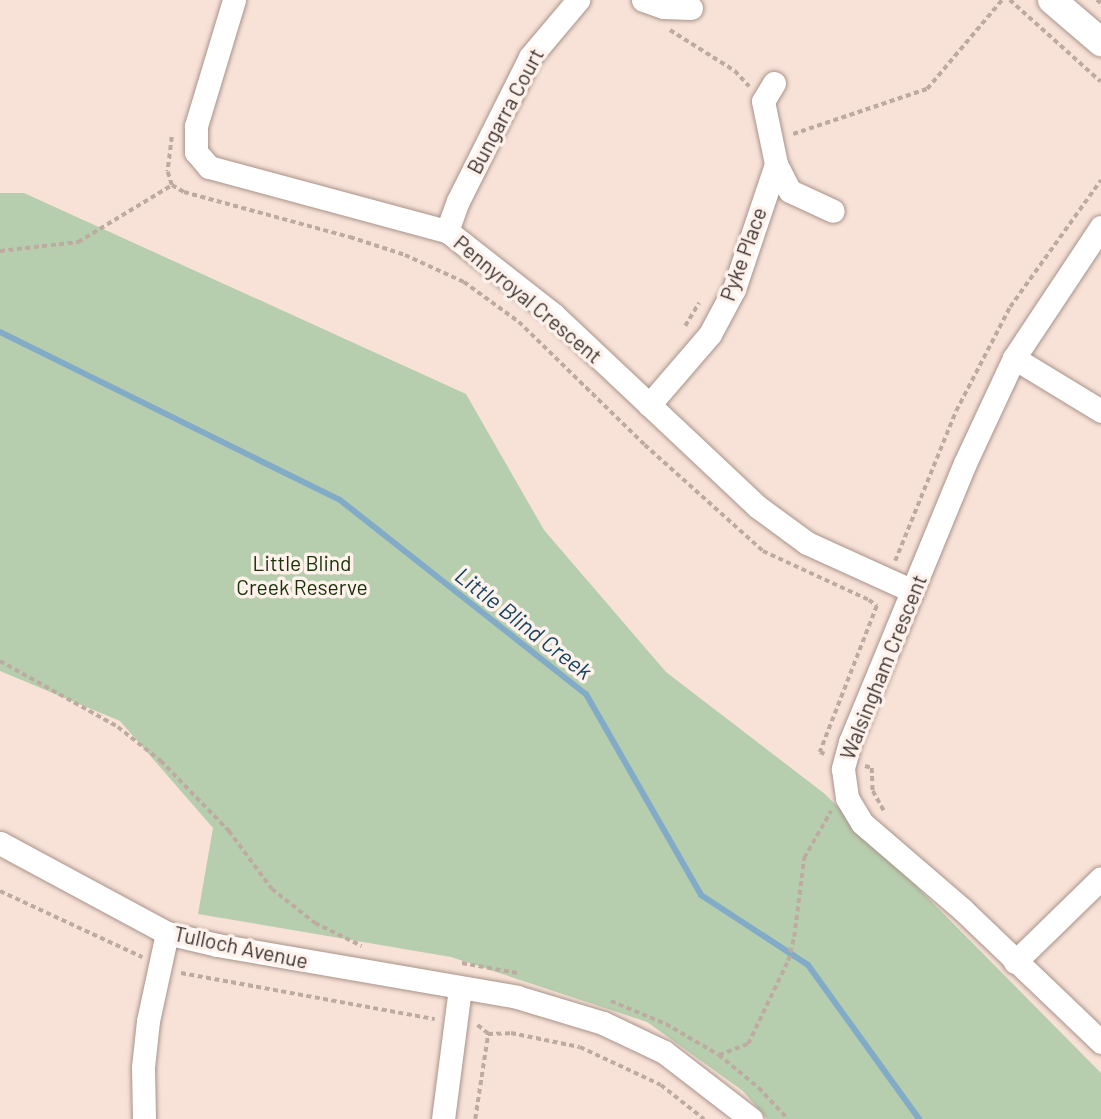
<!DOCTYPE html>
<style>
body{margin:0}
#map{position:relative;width:1101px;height:1119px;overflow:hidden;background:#f8e2d7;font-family:Barlow,sans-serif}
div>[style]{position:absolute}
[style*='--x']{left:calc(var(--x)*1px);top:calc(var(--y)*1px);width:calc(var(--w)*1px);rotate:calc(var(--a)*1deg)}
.green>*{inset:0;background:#b7ceae}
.stream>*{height:6px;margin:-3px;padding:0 3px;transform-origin:3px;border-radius:3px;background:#82abc8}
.path>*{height:3.5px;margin-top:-1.75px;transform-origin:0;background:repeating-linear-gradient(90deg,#bdaba2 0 5px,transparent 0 8.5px)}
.roads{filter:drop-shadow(0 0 2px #a8938a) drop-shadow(0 0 2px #a8938a)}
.minor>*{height:23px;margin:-11.5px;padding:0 11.5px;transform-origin:11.5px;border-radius:11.5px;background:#fff}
.tertiary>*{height:28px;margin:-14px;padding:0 14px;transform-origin:14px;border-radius:14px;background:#fff}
span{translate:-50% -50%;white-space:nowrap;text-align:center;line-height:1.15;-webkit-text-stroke:7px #fff1eb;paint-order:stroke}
.street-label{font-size:21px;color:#3a322e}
.park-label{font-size:21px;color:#173208}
.water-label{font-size:23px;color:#144664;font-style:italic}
</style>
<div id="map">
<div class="green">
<i style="clip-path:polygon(0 193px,24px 193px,466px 394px,544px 530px,666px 672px,825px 794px,1101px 1073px,1101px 1119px,767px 1119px,743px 1091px,647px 1022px,451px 957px,198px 914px,213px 828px,120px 721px,0 671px)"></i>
</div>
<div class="stream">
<i style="--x:0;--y:332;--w:379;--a:26.3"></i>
<i style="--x:340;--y:500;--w:313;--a:38.3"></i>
<i style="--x:586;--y:694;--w:232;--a:60.2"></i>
<i style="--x:701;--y:895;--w:128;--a:33.2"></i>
<i style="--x:808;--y:965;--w:190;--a:54.2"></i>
</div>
<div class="path">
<i style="--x:1010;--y:0;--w:122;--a:42"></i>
<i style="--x:1097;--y:0;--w:5;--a:37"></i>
<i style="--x:670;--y:30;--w:77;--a:32.2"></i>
<i style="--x:735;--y:71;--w:21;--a:47"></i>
<i style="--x:793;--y:134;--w:141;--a:-18.6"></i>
<i style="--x:927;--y:89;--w:116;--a:-49.9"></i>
<i style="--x:172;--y:137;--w:35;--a:97"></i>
<i style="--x:168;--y:172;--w:14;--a:73"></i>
<i style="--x:172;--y:185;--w:14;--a:30"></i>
<i style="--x:184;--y:192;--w:172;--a:15.2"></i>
<i style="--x:350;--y:237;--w:58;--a:18.1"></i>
<i style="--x:405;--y:255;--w:65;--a:24.6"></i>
<i style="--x:464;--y:282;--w:68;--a:36"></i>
<i style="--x:519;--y:322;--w:176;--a:44.3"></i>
<i style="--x:645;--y:445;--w:159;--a:41.9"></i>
<i style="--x:763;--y:551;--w:117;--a:24.8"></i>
<i style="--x:869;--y:600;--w:10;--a:37"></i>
<i style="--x:877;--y:606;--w:157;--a:111.3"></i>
<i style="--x:820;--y:752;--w:5;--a:22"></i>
<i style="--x:0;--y:251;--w:79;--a:-6.6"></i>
<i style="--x:78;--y:242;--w:110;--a:-31.2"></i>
<i style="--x:685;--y:326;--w:27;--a:-59"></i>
<i style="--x:895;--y:561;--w:162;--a:-67.9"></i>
<i style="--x:956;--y:411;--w:117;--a:-62.6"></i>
<i style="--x:1010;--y:307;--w:156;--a:-54.4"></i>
<i style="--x:0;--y:661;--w:135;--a:29.2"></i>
<i style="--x:118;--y:727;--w:55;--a:38.3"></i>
<i style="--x:161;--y:761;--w:98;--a:45.8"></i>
<i style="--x:229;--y:831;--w:72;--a:53.4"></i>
<i style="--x:272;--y:889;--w:55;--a:38.3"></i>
<i style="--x:315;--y:923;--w:52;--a:26.1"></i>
<i style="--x:865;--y:766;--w:7;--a:16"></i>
<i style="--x:872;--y:768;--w:23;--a:88"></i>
<i style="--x:873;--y:791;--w:23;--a:61"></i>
<i style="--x:0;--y:891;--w:157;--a:24.9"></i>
<i style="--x:462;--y:963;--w:56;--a:10.3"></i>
<i style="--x:181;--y:973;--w:258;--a:10.3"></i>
<i style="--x:611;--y:1001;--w:60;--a:22.7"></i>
<i style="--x:666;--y:1024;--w:61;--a:30.3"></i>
<i style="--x:719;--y:1055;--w:52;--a:39.5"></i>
<i style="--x:759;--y:1088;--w:42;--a:46.9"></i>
<i style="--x:488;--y:1034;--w:23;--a:-2"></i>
<i style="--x:511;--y:1033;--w:70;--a:11.5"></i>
<i style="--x:580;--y:1047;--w:89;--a:25.1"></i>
<i style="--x:661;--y:1085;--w:55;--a:38.3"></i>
<i style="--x:719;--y:1055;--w:31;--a:-21"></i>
<i style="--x:748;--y:1044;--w:92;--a:-64.3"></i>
<i style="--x:788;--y:961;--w:25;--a:-76"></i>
<i style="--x:794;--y:937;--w:80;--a:-82.8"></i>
<i style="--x:804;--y:858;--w:54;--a:-60.1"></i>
<i style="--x:475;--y:1119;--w:86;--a:-81.3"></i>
<i style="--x:488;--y:1034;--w:14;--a:-141"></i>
</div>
<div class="roads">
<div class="minor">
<i style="--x:234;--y:0;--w:132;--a:106.8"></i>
<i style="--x:196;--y:126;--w:26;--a:90"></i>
<i style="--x:196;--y:152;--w:20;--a:49"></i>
<i style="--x:209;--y:167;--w:246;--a:15.1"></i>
<i style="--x:447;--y:231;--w:135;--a:38.1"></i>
<i style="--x:553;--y:314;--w:282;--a:43.3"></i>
<i style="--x:758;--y:507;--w:61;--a:36.3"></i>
<i style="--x:807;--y:543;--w:116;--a:24.4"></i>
<i style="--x:643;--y:0;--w:21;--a:19"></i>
<i style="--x:663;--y:7;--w:28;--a:2"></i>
<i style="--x:774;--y:83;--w:21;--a:121"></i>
<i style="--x:763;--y:101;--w:64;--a:78.3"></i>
<i style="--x:776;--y:164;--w:30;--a:63"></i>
<i style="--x:790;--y:191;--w:47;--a:24.9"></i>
<i style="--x:1101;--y:227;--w:157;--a:123.6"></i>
<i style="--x:1014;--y:358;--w:116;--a:115"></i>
<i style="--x:965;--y:463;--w:302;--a:112.4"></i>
<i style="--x:850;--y:742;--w:28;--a:105"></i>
<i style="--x:843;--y:769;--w:29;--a:82"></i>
<i style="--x:847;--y:798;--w:29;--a:59"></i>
<i style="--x:862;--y:823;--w:133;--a:40.7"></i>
<i style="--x:963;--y:910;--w:191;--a:43.7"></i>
<i style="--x:447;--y:231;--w:32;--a:-70"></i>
<i style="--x:458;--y:201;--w:161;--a:-63.4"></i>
<i style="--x:530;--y:57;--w:75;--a:-49.9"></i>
<i style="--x:1014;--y:358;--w:102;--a:31.3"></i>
<i style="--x:649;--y:405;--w:94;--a:-49.3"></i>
<i style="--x:710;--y:334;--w:51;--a:-61.9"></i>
<i style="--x:734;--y:289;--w:132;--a:-71.4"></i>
<i style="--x:0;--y:843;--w:190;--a:28.3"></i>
<i style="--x:167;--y:933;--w:51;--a:13.5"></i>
<i style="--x:217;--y:945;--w:304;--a:9.8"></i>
<i style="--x:517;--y:997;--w:90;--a:16.8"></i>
<i style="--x:603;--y:1023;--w:68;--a:25.4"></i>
<i style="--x:664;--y:1052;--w:110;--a:37.6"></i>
<i style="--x:1015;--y:962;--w:120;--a:-44.3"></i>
<i style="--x:144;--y:1119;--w:52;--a:-91.1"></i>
<i style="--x:143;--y:1067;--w:46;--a:-83.8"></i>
<i style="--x:148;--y:1021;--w:90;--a:-77.8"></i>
<i style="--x:443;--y:1119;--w:132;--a:-82.6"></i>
</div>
<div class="tertiary">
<i style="--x:1052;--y:0;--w:65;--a:40.6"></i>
</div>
</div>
<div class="street-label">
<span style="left:505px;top:111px;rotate:-62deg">Bungarra Court</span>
<span style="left:743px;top:254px;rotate:-70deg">Pyke Place</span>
<span style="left:528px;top:299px;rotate:40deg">Pennyroyal Crescent</span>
<span style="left:883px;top:667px;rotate:-68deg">Walsingham Crescent</span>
<span style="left:241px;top:947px;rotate:12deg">Tulloch Avenue</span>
</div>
<div class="park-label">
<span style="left:302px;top:575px">Little Blind<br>Creek Reserve</span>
</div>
<div class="water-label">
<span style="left:524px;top:623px;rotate:38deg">Little Blind Creek</span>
</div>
</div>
